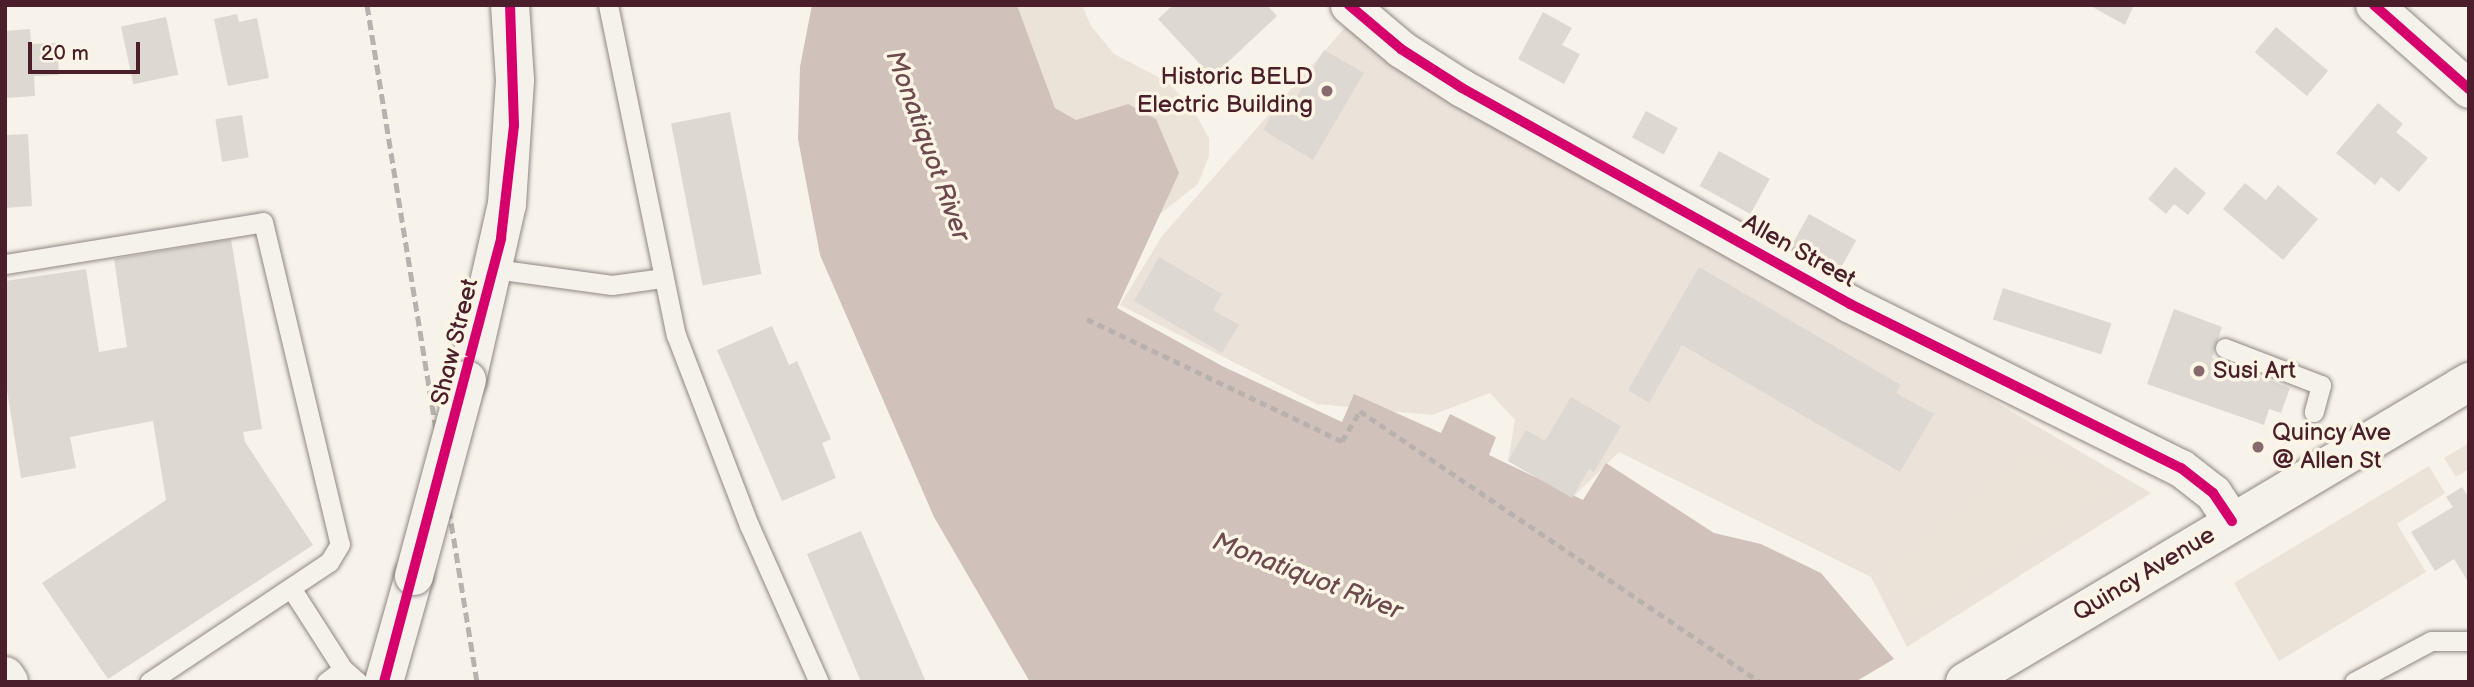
<!DOCTYPE html>
<style>
body{margin:0}
#map{position:relative;width:2474px;height:687px;overflow:hidden;background:#f7f3ea;font-family:"Balsamiq Sans",sans-serif}
div>[style]{position:absolute}
[style*='--x']{left:calc(var(--x)*1px);top:calc(var(--y)*1px);width:calc(var(--w)*1px);rotate:calc(var(--a)*1deg)}
.built>*{inset:0;background:#ebe3d9}
.green>*{inset:0;background:#ebe2d8}
.water>*{inset:0;background:#d0c1ba}
.building>*{inset:0;background:#ddd8d2;transform-origin:0 0}
.path>*{height:4.5px;margin-top:-2.25px;transform-origin:0;background:repeating-linear-gradient(90deg,#b8b1ae 0 7px,transparent 0 12px)}
.roads{filter:drop-shadow(0 0 2px #908684) drop-shadow(0 0 2px #908684)}
.lane>*{height:19px;margin:-9.5px;padding:0 9.5px;transform-origin:9.5px;border-radius:9.5px;background:#f5f2ec}
.street>*{height:37px;margin:-18.5px;padding:0 18.5px;transform-origin:18.5px;border-radius:18.5px;background:#f5f2ec}
.secondary>*{height:38px;margin:-19px;padding:0 19px;transform-origin:19px;border-radius:19px;background:#f5f2ec}
.primary>*{height:38px;margin:-19px;padding:0 19px;transform-origin:19px;border-radius:19px;background:#f5f2ec}
.rail>*{height:5px;margin-top:-2.5px;transform-origin:0;background:repeating-linear-gradient(90deg,#b8b1ae 0 10px,transparent 0 15px)}
.bridges{filter:drop-shadow(0 0 2px #908684) drop-shadow(0 0 2px #908684)}
.secondary-bridge>*{height:38px;margin:-19px;padding:0 19px;transform-origin:19px;border-radius:19px;background:#f5f2ec}
.cycleway>*{height:10px;margin:-5px;padding:0 5px;transform-origin:5px;border-radius:5px;background:#d6006c}
.dots>*{width:19px;height:19px;translate:-50% -50%;box-sizing:border-box;border:4px solid #fcf5e5;border-radius:50%}
span{translate:-50% -50%;white-space:nowrap;text-align:center;line-height:1.15;-webkit-text-stroke:7px #fcf5e5;paint-order:stroke}
.poi-label{font-size:24px;color:#4a1f2b}
.right{translate:-100% -50%;text-align:right}
.left{translate:0 -50%;text-align:left}
.street-label{font-size:24px;color:#4a1f2b}
.water-label{font-size:26px;color:#6d4950;font-style:italic}
.frame{position:absolute;inset:0;border:7px solid #4a1f2b;pointer-events:none}
.scale{position:absolute;left:28px;top:42px;width:112px;height:32px;box-sizing:border-box;border:4px solid #4a1f2b;border-top:0;padding-left:9px;font-size:21px;line-height:24px;white-space:nowrap;color:#4a1f2b;-webkit-text-stroke:5px #fcf5e5;paint-order:stroke}
</style>
<div id="map">
<div class="built">
<i style="clip-path:polygon(1349px 23px,2151px 493px,1907px 647px,1871px 577px,1619px 452px,1572px 498px,1508px 461px,1515px 420px,1490px 393px,1432px 415px,1317px 404px,1120px 305px,1162px 236px)"></i>
</div>
<div class="green">
<i style="clip-path:polygon(1017px 5px,1082px 5px,1091px 26px,1114px 54px,1166px 81px,1191px 106px,1209px 138px,1209px 156px,1198px 184px,1160px 214px,1179px 172px,1128px 104px,1076px 120px,1055px 108px)"></i>
<i style="clip-path:polygon(2469px 443px,2469px 469px,2456px 477px,2444px 458px)"></i>
<i style="clip-path:polygon(2036px 451px,2107px 492px,1913px 616px,1890px 570px)"></i>
<i style="clip-path:polygon(2429px 466px,2445px 493px,2397px 524px,2426px 572px,2279px 661px,2234px 583px)"></i>
</div>
<div class="water">
<i style="clip-path:polygon(812px 5px,1017px 5px,1055px 108px,1076px 120px,1128px 104px,1156px 119px,1179px 173px,1117px 308px,1224px 367px,1342px 422px,1354px 394px,1441px 433px,1450px 414px,1496px 437px,1489px 455px,1583px 500px,1606px 463px,1714px 533px,1761px 544px,1821px 573px,1894px 659px,1855px 682px,1030px 682px,934px 517px,820px 255px,798px 139px,800px 67px)"></i>
</div>
<div class="building">
<i style="clip-path:polygon(1173px 5px,1267px 5px,1277px 16px,1212px 77px,1158px 19px)"></i>
<i style="clip-path:polygon(2089px 5px,2134px 5px,2125px 25px)"></i>
<i style="clip-path:polygon(1543px 12px,1572px 28px,1562px 45px,1580px 54px,1564px 84px,1518px 59px)"></i>
<i style="clip-path:polygon(237px 14px,239px 22px,257px 18px,269px 78px,228px 86px,214px 19px)"></i>
<i style="left:166px;top:17px;width:59px;height:46px;rotate:78deg"></i>
<i style="left:2276px;top:27px;width:68px;height:33px;rotate:40deg"></i>
<i style="clip-path:polygon(30px 29px,31px 44px,57px 43px,59px 75px,34px 76px,35px 96px,5px 98px,5px 31px)"></i>
<i style="clip-path:polygon(1324px 50px,1364px 73px,1313px 160px,1263px 130px,1275px 109px,1286px 115px)"></i>
<i style="clip-path:polygon(2378px 103px,2403px 124px,2396px 132px,2428px 158px,2399px 192px,2381px 177px,2375px 185px,2336px 153px)"></i>
<i style="left:1646px;top:111px;width:36px;height:30px;rotate:28deg"></i>
<i style="left:730px;top:112px;width:165px;height:60px;rotate:79deg"></i>
<i style="left:242px;top:115px;width:43px;height:27px;rotate:81deg"></i>
<i style="clip-path:polygon(28px 134px,32px 206px,5px 208px,5px 135px)"></i>
<i style="left:1719px;top:151px;width:58px;height:40px;rotate:29deg"></i>
<i style="clip-path:polygon(2175px 167px,2206px 193px,2188px 215px,2174px 204px,2166px 214px,2148px 199px)"></i>
<i style="clip-path:polygon(2245px 183px,2266px 200px,2278px 185px,2318px 219px,2283px 260px,2223px 209px)"></i>
<i style="left:1809px;top:214px;width:54px;height:38px;rotate:29deg"></i>
<i style="clip-path:polygon(231px 239px,262px 429px,243px 432px,245px 442px,313px 545px,108px 679px,42px 583px,166px 500px,153px 421px,70px 437px,76px 468px,21px 478px,5px 378px,5px 281px,86px 269px,99px 352px,127px 347px,114px 259px)"></i>
<i style="clip-path:polygon(1159px 257px,1222px 294px,1213px 310px,1239px 325px,1222px 353px,1134px 301px)"></i>
<i style="clip-path:polygon(1699px 267px,1901px 385px,1896px 393px,1934px 414px,1900px 472px,1682px 345px,1649px 403px,1628px 390px)"></i>
<i style="left:2003px;top:288px;width:114px;height:33px;rotate:18deg"></i>
<i style="clip-path:polygon(2174px 309px,2222px 327px,2212px 358px,2290px 388px,2281px 413px,2269px 409px,2264px 425px,2147px 384px)"></i>
<i style="clip-path:polygon(772px 326px,789px 365px,797px 361px,831px 439px,822px 443px,836px 478px,782px 501px,717px 350px)"></i>
<i style="clip-path:polygon(1571px 397px,1621px 426px,1594px 472px,1589px 469px,1572px 498px,1508px 461px,1526px 430px,1545px 441px)"></i>
<i style="clip-path:polygon(2462px 487px,2469px 498px,2469px 583px,2454px 559px,2435px 571px,2411px 532px,2453px 507px,2446px 497px)"></i>
<i style="clip-path:polygon(861px 531px,926px 682px,861px 682px,807px 554px)"></i>
</div>
<div class="path">
<i style="--x:1087;--y:319;--w:283;--a:25.6"></i>
<i style="--x:1342;--y:441;--w:35;--a:-59"></i>
<i style="--x:1360;--y:411;--w:484;--a:34.1"></i>
</div>
<div class="roads">
<div class="lane">
<i style="--x:608;--y:5;--w:337;--a:78.4"></i>
<i style="--x:676;--y:335;--w:204;--a:69"></i>
<i style="--x:749;--y:525;--w:172;--a:66"></i>
<i style="--x:5;--y:264;--w:261;--a:-9.2"></i>
<i style="--x:263;--y:222;--w:331;--a:76.6"></i>
<i style="--x:340;--y:544;--w:21;--a:121"></i>
<i style="--x:329;--y:562;--w:216;--a:146.3"></i>
<i style="--x:495;--y:269;--w:118;--a:7.8"></i>
<i style="--x:612;--y:285;--w:50;--a:-8"></i>
<i style="--x:2225;--y:348;--w:103;--a:21.1"></i>
<i style="--x:2321;--y:385;--w:28;--a:105"></i>
<i style="--x:291;--y:588;--w:96;--a:57.3"></i>
<i style="--x:343;--y:669;--w:20;--a:41"></i>
<i style="--x:326;--y:682;--w:21;--a:-37"></i>
<i style="--x:2354;--y:682;--w:87;--a:-28"></i>
<i style="--x:2431;--y:641;--w:38;--a:0"></i>
</div>
<div class="street">
<i style="--x:1349;--y:5;--w:68;--a:40.2"></i>
<i style="--x:1401;--y:49;--w:72;--a:32.6"></i>
<i style="--x:1462;--y:88;--w:444;--a:29.1"></i>
<i style="--x:1850;--y:304;--w:369;--a:26.4"></i>
<i style="--x:2181;--y:468;--w:41;--a:38"></i>
<i style="--x:2213;--y:493;--w:34;--a:56"></i>
<i style="--x:2374;--y:5;--w:127;--a:41.5"></i>
</div>
<div class="secondary">
<i style="--x:467;--y:380;--w:180;--a:-77.2"></i>
<i style="--x:507;--y:204;--w:124;--a:-86.3"></i>
<i style="--x:515;--y:80;--w:75;--a:-93.8"></i>
<i style="--x:5;--y:676;--w:7;--a:56"></i>
<i style="--x:384;--y:682;--w:110;--a:-74.2"></i>
</div>
<div class="primary">
<i style="--x:1965;--y:682;--w:587;--a:-30.76"></i>
</div>
</div>
<div class="rail">
<i style="--x:367;--y:5;--w:686;--a:80.77"></i>
</div>
<div class="bridges">
<div class="secondary-bridge">
<i style="--x:414;--y:576;--w:203;--a:-74.9"></i>
</div>
</div>
<div class="cycleway">
<i style="--x:1349;--y:5;--w:68;--a:40.2"></i>
<i style="--x:1401;--y:49;--w:72;--a:32.6"></i>
<i style="--x:1462;--y:88;--w:444;--a:29.1"></i>
<i style="--x:1850;--y:304;--w:369;--a:26.4"></i>
<i style="--x:2181;--y:468;--w:41;--a:38"></i>
<i style="--x:2213;--y:493;--w:34;--a:56"></i>
<i style="--x:2374;--y:5;--w:127;--a:41.5"></i>
<i style="--x:384;--y:682;--w:459;--a:-75.2"></i>
<i style="--x:501;--y:238;--w:114;--a:-83.4"></i>
<i style="--x:514;--y:125;--w:120;--a:-91.9"></i>
</div>
<div class="dots">
<i style="left:1327px;top:91px;background:#87696e"></i>
<i style="left:2199px;top:371px;background:#87696e"></i>
<i style="left:2258px;top:447px;background:#87696e"></i>
</div>
<div class="poi-label">
<span class="right" style="left:1313px;top:91px">Historic BELD<br>Electric Building</span>
<span class="left" style="left:2213px;top:371px">Susi Art</span>
<span class="left" style="left:2272px;top:447px">Quincy Ave<br>@ Allen St</span>
</div>
<div class="street-label">
<span style="left:1799px;top:251px;rotate:29deg">Allen Street</span>
<span style="left:455px;top:342px;rotate:-76deg">Shaw Street</span>
<span style="left:2144px;top:574px;rotate:-31deg">Quincy Avenue</span>
</div>
<div class="water-label">
<span style="left:927px;top:146px;rotate:70deg">Monatiquot River</span>
<span style="left:1307px;top:577px;rotate:21deg">Monatiquot River</span>
</div>
<div class="frame"></div>
<div class="scale">20 m</div>
</div>
